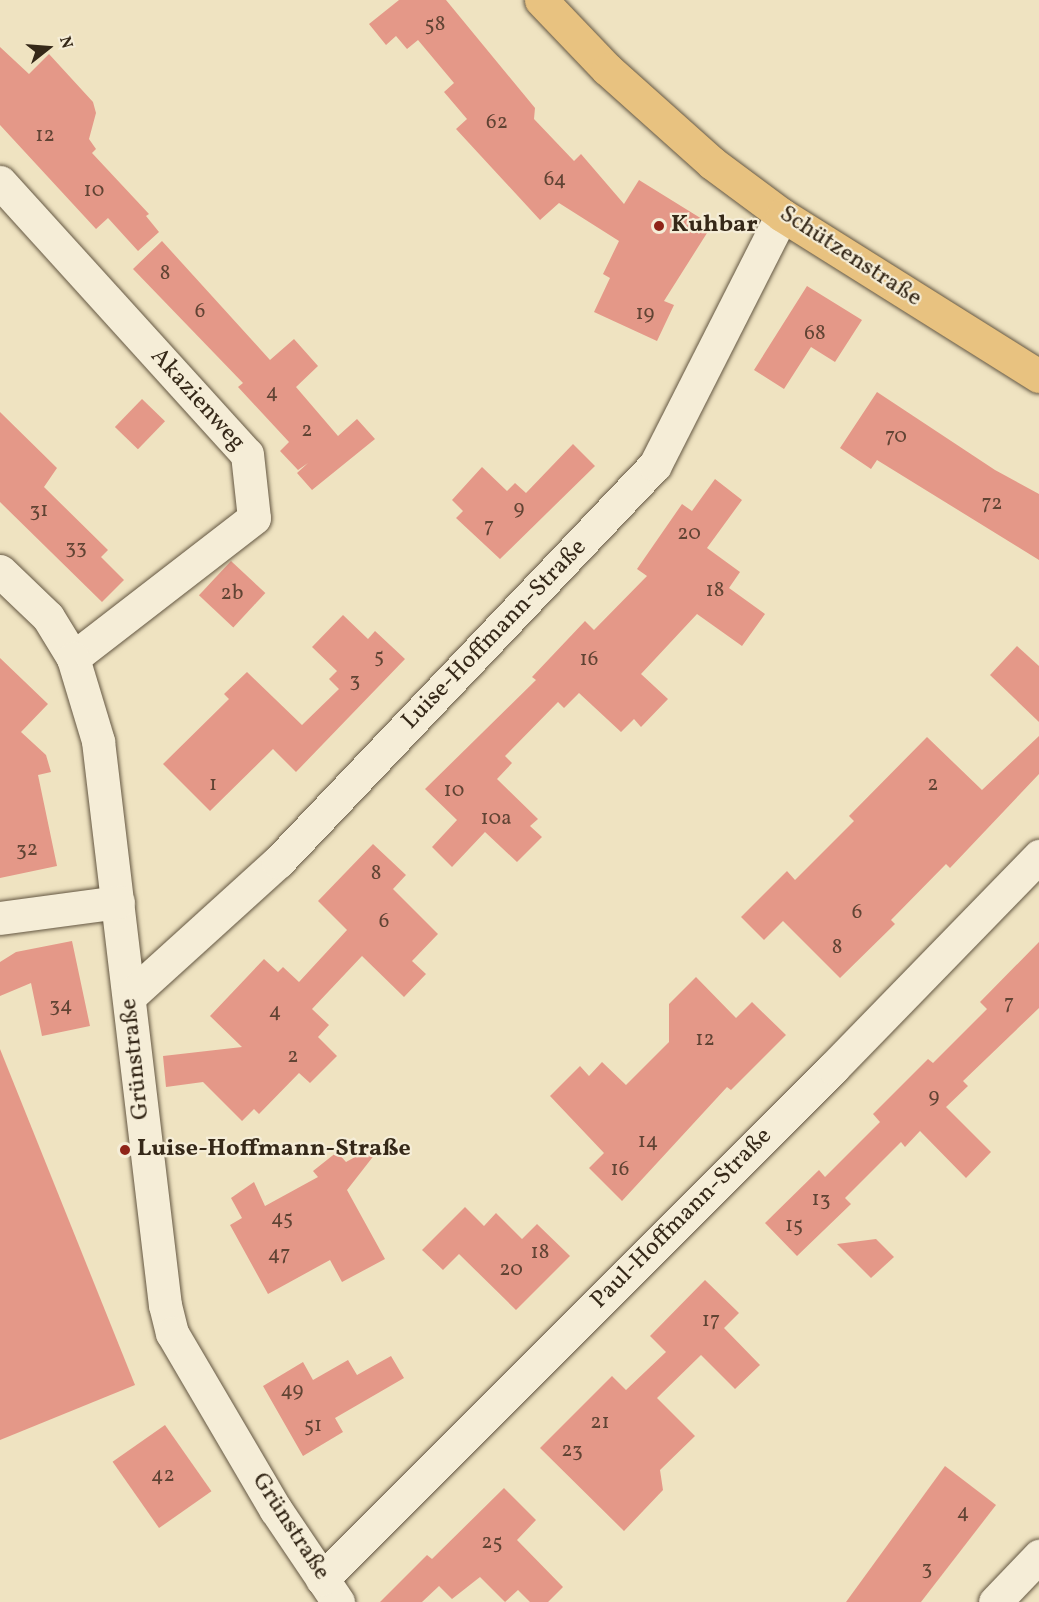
<!DOCTYPE html>
<meta charset="utf-8">
<style>
body{margin:0}
#map{position:relative;width:1039px;height:1602px;overflow:hidden;background:#efe3c1;font-family:Vollkorn,serif}
div>[style]{position:absolute}
[style*='--x']{left:calc(var(--x)*1px);top:calc(var(--y)*1px);width:calc(var(--w)*1px);rotate:calc(var(--a)*1deg)}
.building>*{inset:0;background:#e49888;transform-origin:0 0}
.roads{filter:drop-shadow(0 0 2px #645742) drop-shadow(0 0 2px #645742)}
.minor>*{height:33px;margin:-16.5px;padding:0 16.5px;transform-origin:16.5px;border-radius:16.5px;background:#f5edd7}
.major>*{height:33px;margin:-16.5px;padding:0 16.5px;transform-origin:16.5px;border-radius:16.5px;background:#e8c280}
.dots>*{width:16px;height:16px;translate:-50% -50%;box-sizing:border-box;border:3px solid #f5edd7;border-radius:50%}
span{translate:-50% -50%;white-space:nowrap;text-align:center;line-height:1.15;-webkit-text-stroke:4.5px #f5edd7;paint-order:stroke}
.number-label{font-size:21px;color:#614434}
.number-label span{-webkit-text-stroke-width:0}
.poi-label{font-size:24px;color:#352818;font-weight:700}
.left{translate:0 -50%;text-align:left}
.street-label{font-size:24px;color:#352818}
.north{position:absolute;left:18px;top:18px;width:60px;height:60px;-webkit-text-stroke:4px #f5edd7;paint-order:stroke;rotate:73deg;font-size:16px;font-weight:700;line-height:24px;text-align:center;color:#352818}
.north::after{content:'';display:block;margin:auto;width:21px;height:27px;background:#352818;clip-path:polygon(50% 0,100% 100%,50% 72%,0 100%)}
</style>
<div id="map">
<div class="building">
<i style="clip-path:polygon(399px 0,446px 0,535px 108px,534px 119px,574px 161px,581px 154px,624px 204px,639px 180px,702px 219px,707px 233px,664px 301px,674px 305px,657px 341px,594px 312px,610px 278px,603px 274px,619px 241px,559px 203px,540px 220px,456px 129px,467px 119px,444px 92px,454px 83px,418px 40px,407px 49px,396px 36px,386px 45px,369px 24px)"></i>
<i style="clip-path:polygon(0 47px,29px 74px,49px 54px,93px 102px,96px 113px,89px 139px,96px 149px,92px 153px,149px 214px,146px 216px,159px 232px,138px 251px,108px 218px,96px 229px,0 125px)"></i>
<i style="clip-path:polygon(162px 241px,270px 360px,294px 339px,318px 366px,296px 387px,338px 436px,357px 419px,375px 439px,312px 490px,297px 473px,308px 463px,298px 470px,280px 451px,289px 442px,238px 387px,243px 383px,133px 269px)"></i>
<i style="clip-path:polygon(807px 286px,862px 320px,835px 362px,811px 347px,784px 389px,754px 370px)"></i>
<i style="clip-path:polygon(877px 392px,995px 470px,1039px 494px,1039px 560px,877px 460px,871px 469px,840px 448px)"></i>
<i style="left:142px;top:399px;width:32px;height:39px;rotate:44deg"></i>
<i style="clip-path:polygon(0 412px,57px 468px,44px 487px,108px 550px,101px 557px,124px 580px,102px 602px,0 502px)"></i>
<i style="clip-path:polygon(573px 444px,595px 466px,500px 559px,456px 518px,463px 511px,452px 500px,482px 467px,507px 491px,515px 483px,526px 493px)"></i>
<i style="clip-path:polygon(715px 479px,742px 500px,707px 548px,740px 572px,729px 588px,765px 614px,742px 646px,697px 614px,641px 674px,668px 699px,641px 727px,634px 719px,621px 732px,579px 693px,564px 708px,558px 702px,505px 756px,512px 763px,497px 779px,538px 819px,530px 826px,542px 837px,517px 862px,485px 832px,452px 867px,432px 847px,457px 820px,425px 789px,536px 680px,532px 677px,585px 621px,594px 630px,647px 576px,637px 569px,682px 504px,692px 511px)"></i>
<i style="left:231px;top:561px;width:47px;height:47px;rotate:43deg"></i>
<i style="clip-path:polygon(343px 615px,368px 639px,375px 631px,405px 659px,296px 772px,273px 749px,210px 811px,163px 764px,229px 699px,224px 694px,247px 672px,302px 725px,339px 689px,329px 679px,337px 671px,312px 647px)"></i>
<i style="clip-path:polygon(1017px 646px,1039px 666px,1039px 722px,990px 675px)"></i>
<i style="clip-path:polygon(0 658px,48px 704px,21px 732px,46px 755px,51px 772px,38px 775px,57px 866px,0 878px)"></i>
<i style="clip-path:polygon(1039px 736px,1039px 774px,950px 868px,946px 864px,891px 920px,895px 924px,840px 978px,783px 921px,764px 940px,741px 917px,787px 871px,795px 880px,854px 821px,849px 816px,927px 737px,982px 790px)"></i>
<i style="clip-path:polygon(373px 844px,406px 875px,393px 889px,438px 934px,412px 961px,426px 974px,404px 997px,362px 956px,312px 1009px,329px 1025px,318px 1037px,337px 1056px,310px 1083px,299px 1073px,259px 1114px,254px 1109px,242px 1121px,203px 1082px,166px 1087px,163px 1056px,242px 1047px,210px 1016px,264px 959px,278px 972px,283px 967px,299px 982px,347px 930px,318px 901px)"></i>
<i style="clip-path:polygon(72px 941px,90px 1026px,42px 1036px,31px 983px,0 996px,0 962px,16px 952px)"></i>
<i style="clip-path:polygon(1039px 942px,1039px 1008px,963px 1081px,968px 1086px,946px 1107px,991px 1152px,966px 1178px,920px 1131px,905px 1147px,901px 1142px,845px 1198px,851px 1204px,797px 1256px,765px 1223px,819px 1170px,825px 1177px,880px 1122px,873px 1114px,928px 1059px,933px 1063px,987px 1009px,980px 1002px)"></i>
<i style="clip-path:polygon(696px 977px,736px 1018px,752px 1002px,786px 1035px,731px 1090px,727px 1087px,622px 1201px,589px 1168px,604px 1153px,550px 1096px,580px 1066px,589px 1076px,602px 1062px,626px 1085px,669px 1042px,669px 1004px)"></i>
<i style="clip-path:polygon(0 1049px,135px 1385px,0 1440px)"></i>
<i style="clip-path:polygon(386px 1140px,347px 1190px,385px 1259px,342px 1282px,330px 1260px,268px 1294px,230px 1225px,242px 1218px,231px 1198px,254px 1182px,265px 1206px,318px 1177px,313px 1171px,337px 1152px,346px 1162px)"></i>
<i style="clip-path:polygon(465px 1207px,484px 1226px,496px 1213px,522px 1239px,537px 1224px,570px 1256px,516px 1310px,459px 1254px,443px 1270px,422px 1250px)"></i>
<i style="clip-path:polygon(876px 1239px,894px 1257px,871px 1278px,837px 1244px)"></i>
<i style="clip-path:polygon(705px 1280px,739px 1313px,724px 1328px,760px 1365px,735px 1389px,701px 1355px,657px 1398px,695px 1436px,660px 1470px,663px 1490px,624px 1531px,540px 1448px,612px 1376px,626px 1390px,666px 1352px,650px 1336px)"></i>
<i style="clip-path:polygon(391px 1356px,404px 1378px,335px 1418px,343px 1432px,303px 1456px,263px 1386px,303px 1362px,313px 1380px,348px 1360px,357px 1375px)"></i>
<i style="left:165px;top:1425px;width:81px;height:64px;rotate:55deg"></i>
<i style="clip-path:polygon(945px 1466px,996px 1505px,921px 1602px,846px 1602px)"></i>
<i style="clip-path:polygon(504px 1488px,536px 1520px,517px 1540px,563px 1587px,548px 1602px,530px 1602px,518px 1590px,505px 1602px,480px 1577px,452px 1599px,439px 1586px,422px 1602px,380px 1602px,427px 1555px,432px 1559px)"></i>
</div>
<div class="roads">
<div class="minor">
<i style="--x:0;--y:182;--w:367;--a:47.8"></i>
<i style="--x:247;--y:454;--w:64;--a:83.8"></i>
<i style="--x:254;--y:518;--w:229;--a:142.3"></i>
<i style="--x:0;--y:571;--w:66;--a:43.8"></i>
<i style="--x:48;--y:617;--w:48;--a:58.6"></i>
<i style="--x:73;--y:658;--w:87;--a:73.2"></i>
<i style="--x:98;--y:741;--w:568;--a:83.23"></i>
<i style="--x:165;--y:1305;--w:29;--a:76"></i>
<i style="--x:172;--y:1333;--w:205;--a:59.6"></i>
<i style="--x:276;--y:1510;--w:111;--a:56"></i>
<i style="--x:0;--y:918;--w:119;--a:-7.7"></i>
<i style="--x:130;--y:996;--w:200;--a:-42.2"></i>
<i style="--x:278;--y:862;--w:547;--a:-46.48"></i>
<i style="--x:655;--y:465;--w:280;--a:-63.1"></i>
<i style="--x:322;--y:1579;--w:723;--a:-45"></i>
<i style="--x:833;--y:1068;--w:296;--a:-45.8"></i>
<i style="--x:995;--y:1602;--w:64;--a:-46.3"></i>
</div>
<div class="major">
<i style="--x:541;--y:0;--w:95;--a:46.3"></i>
<i style="--x:607;--y:69;--w:141;--a:41.8"></i>
<i style="--x:712;--y:163;--w:87;--a:36.6"></i>
<i style="--x:782;--y:215;--w:303;--a:32.1"></i>
</div>
</div>
<div class="dots">
<i style="left:659px;top:226px;background:#8f2418"></i>
<i style="left:125px;top:1150px;background:#8f2418"></i>
</div>
<div class="number-label">
<span style="left:435px;top:25px">58</span>
<span style="left:497px;top:123px">62</span>
<span style="left:45px;top:136px">12</span>
<span style="left:555px;top:180px">64</span>
<span style="left:94px;top:191px">10</span>
<span style="left:165px;top:274px">8</span>
<span style="left:200px;top:312px">6</span>
<span style="left:645px;top:314px">19</span>
<span style="left:815px;top:334px">68</span>
<span style="left:272px;top:393px">4</span>
<span style="left:307px;top:431px">2</span>
<span style="left:896px;top:437px">70</span>
<span style="left:992px;top:504px">72</span>
<span style="left:519px;top:509px">9</span>
<span style="left:39px;top:511px">31</span>
<span style="left:489px;top:527px">7</span>
<span style="left:689px;top:534px">20</span>
<span style="left:76px;top:548px">33</span>
<span style="left:715px;top:591px">18</span>
<span style="left:232px;top:594px">2b</span>
<span style="left:379px;top:657px">5</span>
<span style="left:589px;top:660px">16</span>
<span style="left:355px;top:681px">3</span>
<span style="left:213px;top:785px">1</span>
<span style="left:933px;top:785px">2</span>
<span style="left:454px;top:791px">10</span>
<span style="left:496px;top:819px">10a</span>
<span style="left:27px;top:850px">32</span>
<span style="left:376px;top:874px">8</span>
<span style="left:857px;top:913px">6</span>
<span style="left:384px;top:922px">6</span>
<span style="left:837px;top:948px">8</span>
<span style="left:1009px;top:1004px">7</span>
<span style="left:61px;top:1006px">34</span>
<span style="left:275px;top:1012px">4</span>
<span style="left:705px;top:1040px">12</span>
<span style="left:293px;top:1057px">2</span>
<span style="left:934px;top:1097px">9</span>
<span style="left:648px;top:1142px">14</span>
<span style="left:620px;top:1170px">16</span>
<span style="left:821px;top:1200px">13</span>
<span style="left:282px;top:1219px">45</span>
<span style="left:794px;top:1226px">15</span>
<span style="left:540px;top:1253px">18</span>
<span style="left:279px;top:1255px">47</span>
<span style="left:511px;top:1270px">20</span>
<span style="left:711px;top:1321px">17</span>
<span style="left:292px;top:1391px">49</span>
<span style="left:600px;top:1423px">21</span>
<span style="left:313px;top:1426px">51</span>
<span style="left:572px;top:1451px">23</span>
<span style="left:163px;top:1476px">42</span>
<span style="left:963px;top:1513px">4</span>
<span style="left:492px;top:1543px">25</span>
<span style="left:927px;top:1569px">3</span>
</div>
<div class="poi-label">
<span class="left" style="left:671px;top:226px">Kuhbar</span>
<span class="left" style="left:137px;top:1150px">Luise-Hoffmann-Straße</span>
</div>
<div class="street-label">
<span style="left:850px;top:257px;rotate:33deg">Schützenstraße</span>
<span style="left:197px;top:400px;rotate:48deg">Akazienweg</span>
<span style="left:495px;top:635px;rotate:-46deg">Luise-Hoffmann-Straße</span>
<span style="left:136px;top:1059px;rotate:-96deg">Grünstraße</span>
<span style="left:682px;top:1219px;rotate:-45deg">Paul-Hoffmann-Straße</span>
<span style="left:290px;top:1527px;rotate:57deg">Grünstraße</span>
</div>
<div class="north">N</div>
</div>
